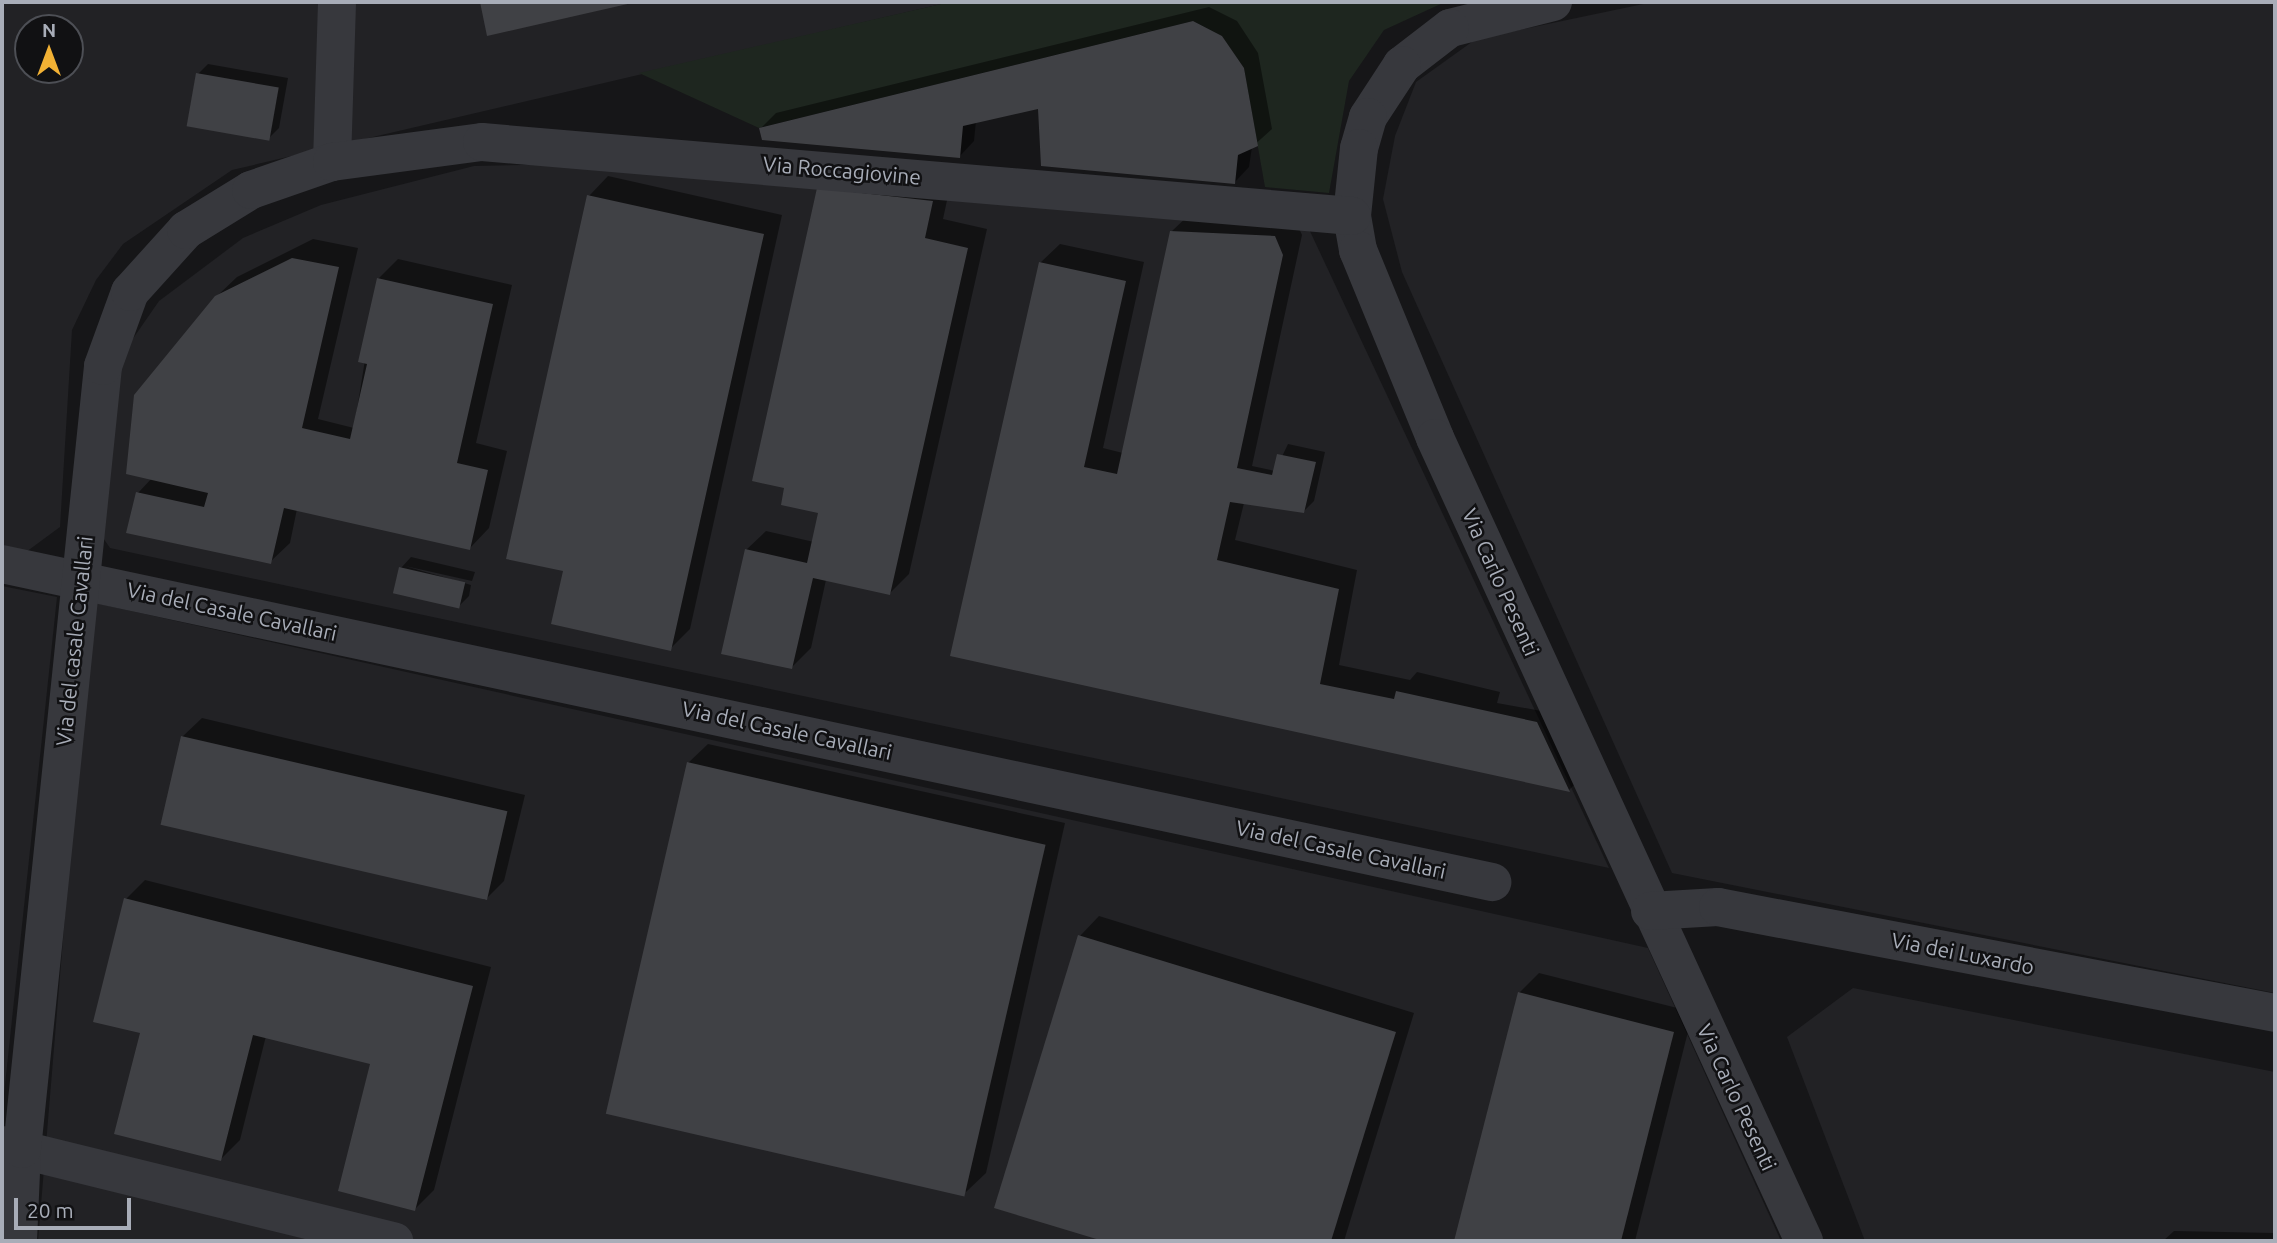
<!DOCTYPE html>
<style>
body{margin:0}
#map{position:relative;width:2277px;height:1243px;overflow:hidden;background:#161618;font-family:Ubuntu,sans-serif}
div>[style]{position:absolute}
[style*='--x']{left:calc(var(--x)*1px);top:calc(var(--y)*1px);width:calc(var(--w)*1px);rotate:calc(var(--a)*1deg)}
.built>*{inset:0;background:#222225}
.green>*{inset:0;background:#1e261f}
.shadow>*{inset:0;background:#0007}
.building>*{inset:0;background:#404145;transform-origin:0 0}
.minor>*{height:38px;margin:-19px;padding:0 19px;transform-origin:19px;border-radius:19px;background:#37383d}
span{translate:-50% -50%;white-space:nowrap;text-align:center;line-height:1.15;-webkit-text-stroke:5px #111113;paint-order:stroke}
.street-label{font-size:21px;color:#a8adb8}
.frame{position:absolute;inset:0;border:4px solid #a8adb8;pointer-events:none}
.north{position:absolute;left:14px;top:14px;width:70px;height:70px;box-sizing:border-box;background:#111113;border:2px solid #4d4f55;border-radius:50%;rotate:0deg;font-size:19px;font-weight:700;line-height:28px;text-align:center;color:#a8adb8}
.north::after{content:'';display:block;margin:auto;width:24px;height:32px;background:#f2b134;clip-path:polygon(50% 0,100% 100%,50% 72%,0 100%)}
.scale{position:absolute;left:14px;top:1198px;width:117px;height:32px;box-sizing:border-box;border:4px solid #a8adb8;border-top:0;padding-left:9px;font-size:21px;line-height:24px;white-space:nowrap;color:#a8adb8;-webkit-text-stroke:5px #111113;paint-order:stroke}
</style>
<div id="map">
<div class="built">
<i style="clip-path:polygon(evenodd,2px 2px,950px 2px,232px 170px,123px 244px,96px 280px,72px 330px,60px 527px,26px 552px,2px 548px,2px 2px,28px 28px,70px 28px,70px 70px,28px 70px,28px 28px)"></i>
<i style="clip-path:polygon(1653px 2px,2275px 2px,2275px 993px,1672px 873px,1402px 272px,1383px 199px,1395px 136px,1416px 82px,1476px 39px)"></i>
<i style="clip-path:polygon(575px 164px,1308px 227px,1609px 868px,110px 548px,97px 529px,123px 353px,159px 301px,243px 238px,321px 205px,474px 166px)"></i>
<i style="clip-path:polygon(2px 586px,57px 597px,2px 1113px)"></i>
<i style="clip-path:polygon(91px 602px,1648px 948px,1781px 1241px,38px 1241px)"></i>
<i style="clip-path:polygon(1853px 988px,2275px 1072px,2275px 1241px,1865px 1241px,1787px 1037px)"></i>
</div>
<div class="green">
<i style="clip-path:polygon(950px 2px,1445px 2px,1384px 30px,1349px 81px,1329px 193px,1265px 187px,1244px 68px,1222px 36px,1193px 21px,759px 128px,639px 73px)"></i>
</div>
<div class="shadow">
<i style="clip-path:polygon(481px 2px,628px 2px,489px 33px)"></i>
<i style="clip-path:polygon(1209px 7px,1237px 21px,1258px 53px,1272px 129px,1252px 147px,1249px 167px,1234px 183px,1040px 107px,976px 121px,974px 141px,959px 157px,761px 128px,776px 113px)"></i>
<i style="clip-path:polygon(208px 64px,288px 78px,279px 128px,269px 138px,198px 74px)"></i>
<i style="clip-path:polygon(608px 176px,782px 215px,690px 629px,670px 649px,565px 570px,589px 196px)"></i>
<i style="clip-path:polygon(951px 182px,943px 219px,987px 229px,909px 574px,890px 593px,826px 580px,811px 648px,792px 667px,746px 550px,766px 531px,814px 542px,821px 512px,819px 189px)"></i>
<i style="clip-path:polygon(1192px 212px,1294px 217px,1302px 235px,1252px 466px,1275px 471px,1288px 444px,1325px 452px,1314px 501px,1304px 511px,1244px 503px,1235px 540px,1357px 570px,1339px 665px,1410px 680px,1417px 672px,1500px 692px,1497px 703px,1547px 712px,1579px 780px,1569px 790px,952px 654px,1040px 263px,1060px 244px,1144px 262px,1103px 448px,1123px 453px,1172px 231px)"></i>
<i style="clip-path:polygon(313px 239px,358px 248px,318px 419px,354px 428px,378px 279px,398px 259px,512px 285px,476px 443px,507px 451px,489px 528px,470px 548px,297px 509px,290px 543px,270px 562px,138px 493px,152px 478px,216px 297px,237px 277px)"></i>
<i style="clip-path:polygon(411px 557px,475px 572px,472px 581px,405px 566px,471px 585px,469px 596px,459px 606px,401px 568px)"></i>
<i style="clip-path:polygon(202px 718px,525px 795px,504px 881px,485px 900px,182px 737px)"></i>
<i style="clip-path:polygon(708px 744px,1065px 823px,986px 1173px,966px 1192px,688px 763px)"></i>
<i style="clip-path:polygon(145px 880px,491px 967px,434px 1190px,415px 1209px,372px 1063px,266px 1036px,240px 1140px,221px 1159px,142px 1032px,126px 899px)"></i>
<i style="clip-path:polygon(1099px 916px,1414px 1013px,1344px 1241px,1109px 1241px,996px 1207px,1080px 936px)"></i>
<i style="clip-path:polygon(1539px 973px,1693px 1012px,1635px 1241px,1456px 1241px,1519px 993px)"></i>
<i style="clip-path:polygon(2174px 1231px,2275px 1233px,2275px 1241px,2163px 1241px)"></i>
</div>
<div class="building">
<i style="clip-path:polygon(480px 2px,631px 2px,632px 3px,487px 36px)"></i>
<i style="clip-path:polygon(1193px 21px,1222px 36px,1244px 68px,1258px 146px,1238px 155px,1235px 184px,1041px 166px,1038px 109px,963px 126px,960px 158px,762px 140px,759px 128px)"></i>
<i style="left:196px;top:73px;width:84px;height:54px;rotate:10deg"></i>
<i style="clip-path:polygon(817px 188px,933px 201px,925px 238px,968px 248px,890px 595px,813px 578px,792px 669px,721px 654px,745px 549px,807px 563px,818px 513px,781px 505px,784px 488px,752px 481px)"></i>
<i style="clip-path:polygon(587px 195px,764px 234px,671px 651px,551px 624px,563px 571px,506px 559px)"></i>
<i style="clip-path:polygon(1170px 231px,1275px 236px,1283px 255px,1237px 468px,1272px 475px,1277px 454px,1316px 462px,1304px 513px,1230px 502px,1217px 560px,1339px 589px,1320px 684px,1394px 699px,1396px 691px,1537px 722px,1570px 792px,950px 656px,1039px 262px,1126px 281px,1084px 467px,1117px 474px)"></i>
<i style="clip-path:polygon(292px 258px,339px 267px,302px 428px,350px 439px,367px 364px,358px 362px,377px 278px,493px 304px,457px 463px,488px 470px,470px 550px,284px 508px,271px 564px,126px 533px,136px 492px,204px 507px,208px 493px,126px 474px,134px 395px,215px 296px)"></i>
<i style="left:399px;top:567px;width:68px;height:27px;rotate:13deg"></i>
<i style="left:181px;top:736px;width:335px;height:91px;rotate:13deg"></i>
<i style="left:687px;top:762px;width:368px;height:361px;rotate:13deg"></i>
<i style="clip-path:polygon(124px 898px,473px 986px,415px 1211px,338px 1191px,370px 1064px,253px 1035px,221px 1161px,114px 1134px,140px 1033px,93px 1022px)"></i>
<i style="clip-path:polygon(1078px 935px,1396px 1032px,1331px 1241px,1103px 1241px,994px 1208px)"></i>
<i style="clip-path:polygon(1518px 992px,1674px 1032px,1621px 1241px,1454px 1241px)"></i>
</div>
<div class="minor">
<i style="--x:1553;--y:2;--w:106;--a:165.8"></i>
<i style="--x:1450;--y:28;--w:61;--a:142.4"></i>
<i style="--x:1402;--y:65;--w:62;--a:123.2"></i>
<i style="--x:1368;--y:117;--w:32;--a:106"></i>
<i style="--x:1359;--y:148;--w:68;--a:95.9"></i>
<i style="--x:1352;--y:216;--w:35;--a:80"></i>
<i style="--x:1358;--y:250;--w:203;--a:67.7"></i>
<i style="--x:1435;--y:438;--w:884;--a:65.32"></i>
<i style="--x:332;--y:162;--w:160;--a:-88.2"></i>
<i style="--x:2;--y:564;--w:1524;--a:12.05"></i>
<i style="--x:1650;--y:911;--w:68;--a:-3.4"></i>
<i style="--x:1718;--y:907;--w:567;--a:10.77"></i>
<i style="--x:2;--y:1145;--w:404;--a:13.8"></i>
<i style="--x:18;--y:1241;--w:92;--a:-87.5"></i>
<i style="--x:22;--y:1149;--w:787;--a:-84.09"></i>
<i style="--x:103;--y:366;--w:79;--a:-70"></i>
<i style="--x:130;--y:292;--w:84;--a:-47.9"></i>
<i style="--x:186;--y:230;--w:76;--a:-31.6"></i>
<i style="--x:251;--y:190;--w:86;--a:-19.1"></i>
<i style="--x:332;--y:162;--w:151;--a:-7.6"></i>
<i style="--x:482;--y:142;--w:873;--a:4.86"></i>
</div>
<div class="street-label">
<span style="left:842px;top:170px;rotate:5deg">Via Roccagiovine</span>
<span style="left:1501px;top:582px;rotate:66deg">Via Carlo Pesenti</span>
<span style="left:232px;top:611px;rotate:12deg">Via del Casale Cavallari</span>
<span style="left:74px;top:641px;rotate:-84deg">Via del casale Cavallari</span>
<span style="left:787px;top:730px;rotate:12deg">Via del Casale Cavallari</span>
<span style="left:1341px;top:849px;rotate:12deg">Via del Casale Cavallari</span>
<span style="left:1963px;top:953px;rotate:11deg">Via dei Luxardo</span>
<span style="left:1737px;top:1097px;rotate:65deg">Via Carlo Pesenti</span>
</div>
<div class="frame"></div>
<div class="north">N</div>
<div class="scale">20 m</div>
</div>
